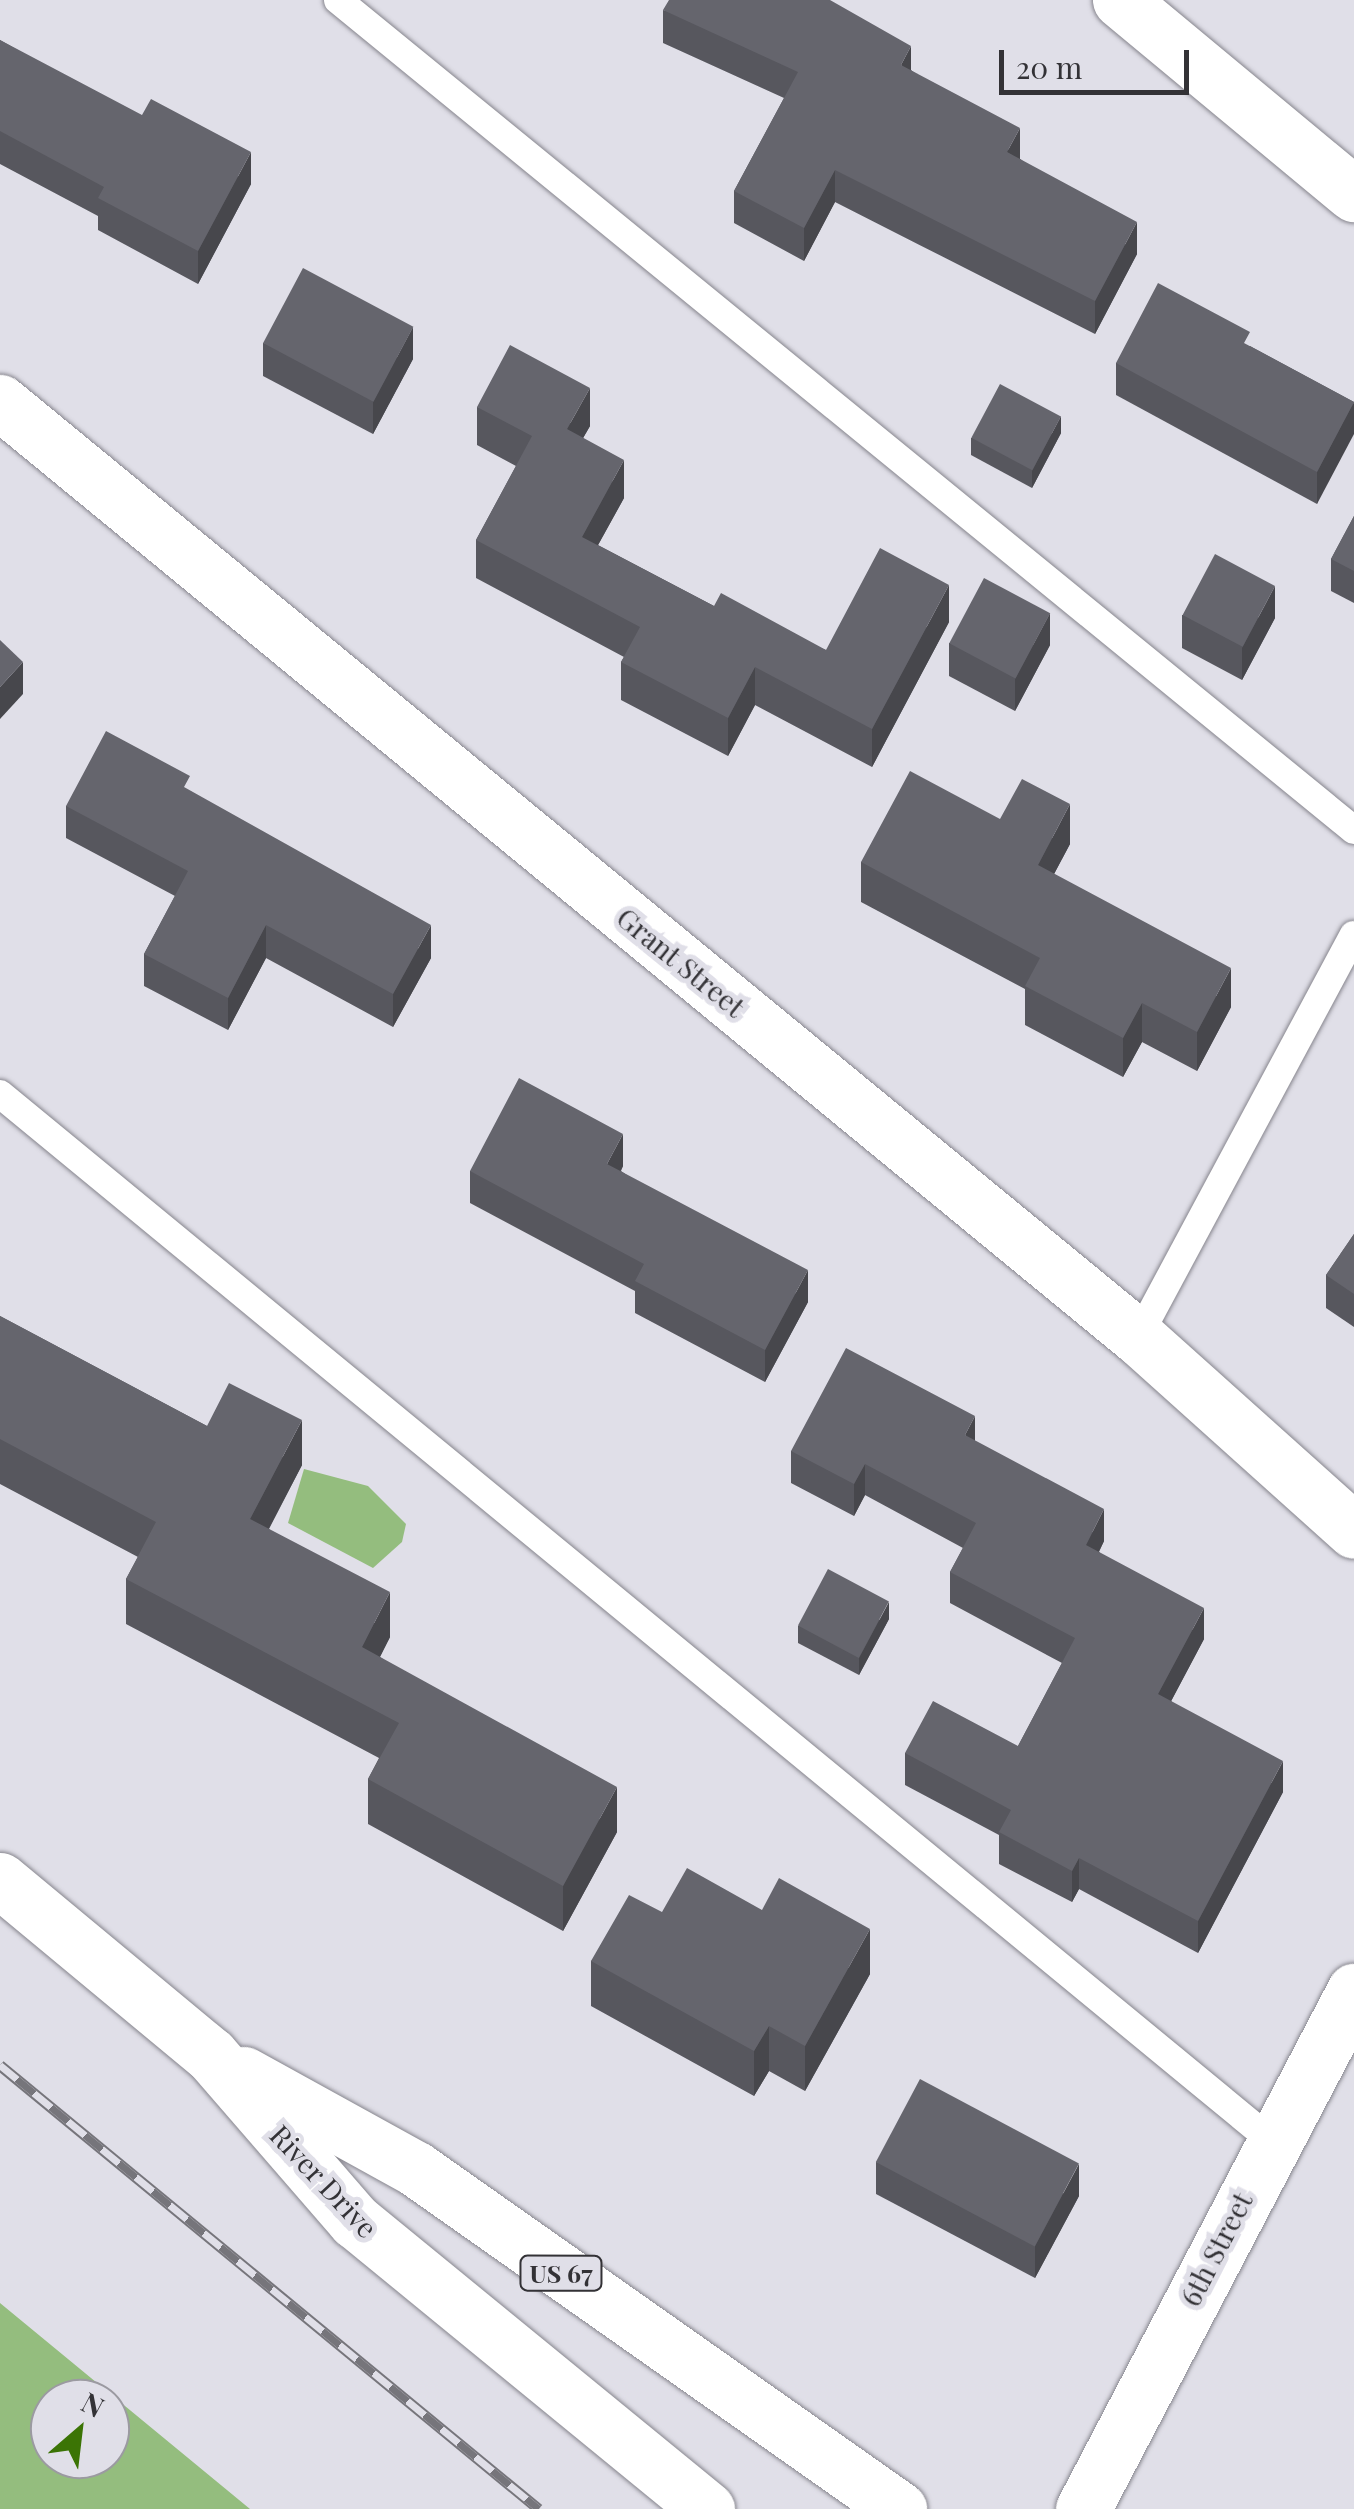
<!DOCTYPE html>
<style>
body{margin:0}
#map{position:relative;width:1354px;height:2509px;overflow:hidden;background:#e0dfe8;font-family:"Playfair Display",serif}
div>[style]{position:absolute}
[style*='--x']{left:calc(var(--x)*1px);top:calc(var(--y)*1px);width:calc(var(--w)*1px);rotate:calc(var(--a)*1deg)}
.water>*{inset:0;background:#94bd7e}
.roads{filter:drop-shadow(0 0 2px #86858d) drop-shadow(0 0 2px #86858d)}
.service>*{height:28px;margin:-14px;padding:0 14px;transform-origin:14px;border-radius:14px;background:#fff}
.minor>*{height:55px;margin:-27.5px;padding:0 27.5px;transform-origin:27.5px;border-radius:27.5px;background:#fff}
.primary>*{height:55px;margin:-27.5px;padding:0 27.5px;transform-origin:27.5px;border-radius:27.5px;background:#fff}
.rail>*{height:11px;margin-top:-5.5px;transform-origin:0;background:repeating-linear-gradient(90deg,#e0dfe8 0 22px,#76757b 0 44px);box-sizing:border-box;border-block:2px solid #76757b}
.wall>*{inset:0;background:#57575e}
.shaded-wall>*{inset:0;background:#47474c}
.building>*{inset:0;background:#65656d;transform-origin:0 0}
span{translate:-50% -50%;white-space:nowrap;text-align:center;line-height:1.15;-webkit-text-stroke:10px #e0dfe8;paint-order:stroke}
.shield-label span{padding:2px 8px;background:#e0dfe8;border:2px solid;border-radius:8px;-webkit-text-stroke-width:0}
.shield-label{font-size:25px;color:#333236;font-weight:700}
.street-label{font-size:28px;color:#333236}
.north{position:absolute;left:30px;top:2379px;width:100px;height:100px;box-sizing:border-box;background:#e0dfe8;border:2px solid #9b9aa1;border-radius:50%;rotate:28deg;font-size:28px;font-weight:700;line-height:40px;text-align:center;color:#333236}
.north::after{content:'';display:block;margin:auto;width:35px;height:45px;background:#3b7405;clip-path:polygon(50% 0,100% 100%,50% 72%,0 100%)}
.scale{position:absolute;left:999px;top:50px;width:190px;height:45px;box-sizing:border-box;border:5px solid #333236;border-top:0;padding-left:12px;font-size:30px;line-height:35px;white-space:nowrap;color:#333236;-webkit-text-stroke:8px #e0dfe8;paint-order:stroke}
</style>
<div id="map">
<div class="water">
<i style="clip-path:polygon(304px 1469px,368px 1486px,406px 1524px,402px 1542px,373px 1568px,288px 1523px)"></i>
<i style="clip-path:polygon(evenodd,0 2303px,250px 2509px,0 2509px,0 2303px,110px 2399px,110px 2459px,50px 2459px,50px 2399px,110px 2399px)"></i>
</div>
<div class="roads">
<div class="service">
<i style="--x:338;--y:0;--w:1312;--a:39.25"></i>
<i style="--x:0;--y:1094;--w:1647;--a:39.46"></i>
<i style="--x:1138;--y:1337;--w:456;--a:-61.8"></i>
</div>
<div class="minor">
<i style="--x:1120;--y:0;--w:304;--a:39.7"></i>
<i style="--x:0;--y:402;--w:1473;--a:39.41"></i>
<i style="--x:1138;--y:1337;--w:290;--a:41.9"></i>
<i style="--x:1083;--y:2509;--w:585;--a:-62.38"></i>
</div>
<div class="primary">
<i style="--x:0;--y:1880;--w:274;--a:39.7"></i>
<i style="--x:211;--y:2055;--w:220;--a:49.1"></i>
<i style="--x:355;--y:2221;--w:455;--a:39.3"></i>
<i style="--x:244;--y:2074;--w:196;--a:28.9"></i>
<i style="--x:416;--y:2169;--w:591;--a:35.14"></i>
</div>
</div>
<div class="rail">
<i style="--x:0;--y:2065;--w:698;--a:39.48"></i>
</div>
<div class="wall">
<i style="clip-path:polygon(663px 10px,911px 70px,1137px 254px,1095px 334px,835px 202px,804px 261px,734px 223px,734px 191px,784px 98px,663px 43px)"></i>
<i style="clip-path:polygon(0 40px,251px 184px,198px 284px,98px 230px,98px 216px,0 164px)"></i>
<i style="clip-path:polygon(263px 343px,413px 359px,373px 434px,263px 376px)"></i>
<i style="clip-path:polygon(1250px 346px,1354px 402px,1317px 504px,1116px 395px,1116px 363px)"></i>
<i style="clip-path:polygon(477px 407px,590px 426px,583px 438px,624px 498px,598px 545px,714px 606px,826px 650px,949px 622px,872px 767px,755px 705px,728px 756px,621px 700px,621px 662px,624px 657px,476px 578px,476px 540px,516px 466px,477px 445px)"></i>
<i style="clip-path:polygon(1061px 433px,1032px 488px,971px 455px,971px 438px)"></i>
<i style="clip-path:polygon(1354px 516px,1354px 603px,1331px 591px,1331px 559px)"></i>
<i style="clip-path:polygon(1182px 615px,1275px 618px,1242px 680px,1182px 648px)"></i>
<i style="clip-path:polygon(949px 643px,1050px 645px,1015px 711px,949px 676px)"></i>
<i style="clip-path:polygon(190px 791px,431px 958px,393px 1027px,266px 958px,228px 1030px,144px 986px,144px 954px,175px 896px,66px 838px,66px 806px)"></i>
<i style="clip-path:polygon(1000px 819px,1070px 844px,1054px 874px,1231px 1007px,1197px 1071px,1142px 1042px,1123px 1077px,1025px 1025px,1025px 989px,861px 902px,861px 862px)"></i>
<i style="clip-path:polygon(623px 1166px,621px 1171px,808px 1302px,765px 1382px,635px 1313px,635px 1291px,470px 1203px,470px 1171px)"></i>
<i style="clip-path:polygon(1354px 1234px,1354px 1327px,1326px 1308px,1326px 1275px)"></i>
<i style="clip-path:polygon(0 1316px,207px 1426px,302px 1465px,269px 1529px,390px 1637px,380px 1657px,617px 1832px,563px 1931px,368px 1824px,368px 1779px,379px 1758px,126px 1624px,126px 1579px,138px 1557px,0 1484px)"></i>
<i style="clip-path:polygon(975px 1441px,1104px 1541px,1099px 1552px,1204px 1639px,1171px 1701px,1283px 1792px,1198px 1953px,1079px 1889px,1072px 1902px,999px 1864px,999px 1835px,905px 1785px,905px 1753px,1018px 1746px,1062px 1663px,950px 1603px,950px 1572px,963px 1548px,865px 1495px,854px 1516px,791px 1483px,791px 1451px)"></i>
<i style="clip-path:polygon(889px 1619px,859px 1675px,798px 1643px,798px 1626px)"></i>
<i style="clip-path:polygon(662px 1912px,870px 1974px,805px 2091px,769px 2071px,754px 2096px,591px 2006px,591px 1961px)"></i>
<i style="clip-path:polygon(876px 2162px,1079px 2196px,1035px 2278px,876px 2194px)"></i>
</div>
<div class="shaded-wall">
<i style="clip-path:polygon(911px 46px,911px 78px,901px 65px)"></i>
<i style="clip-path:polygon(1020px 128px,1020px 160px,1007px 152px)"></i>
<i style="clip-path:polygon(251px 152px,251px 184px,198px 284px,198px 251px)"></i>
<i style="clip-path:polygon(835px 170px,835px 202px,804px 261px,804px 228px)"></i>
<i style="clip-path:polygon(1137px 222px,1137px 254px,1095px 334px,1095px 301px)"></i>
<i style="clip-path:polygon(413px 327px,413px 359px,373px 434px,373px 402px)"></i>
<i style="clip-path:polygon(590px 388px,590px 426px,567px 466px,567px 429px)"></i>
<i style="clip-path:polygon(1354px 402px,1354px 434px,1317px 504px,1317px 472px)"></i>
<i style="clip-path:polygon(1061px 416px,1061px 433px,1032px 488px,1032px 471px)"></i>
<i style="clip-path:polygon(624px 460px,624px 498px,582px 574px,582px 537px)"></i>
<i style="clip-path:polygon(949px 585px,949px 622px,872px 767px,872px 729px)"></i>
<i style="clip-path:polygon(1275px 586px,1275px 618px,1242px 680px,1242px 648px)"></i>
<i style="clip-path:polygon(1050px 613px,1050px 645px,1015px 711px,1015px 679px)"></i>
<i style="clip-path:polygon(23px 662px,23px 694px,0 719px,0 687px)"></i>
<i style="clip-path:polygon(755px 667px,755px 705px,728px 756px,728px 718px)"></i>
<i style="clip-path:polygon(1070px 804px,1070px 844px,1038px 904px,1038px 865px)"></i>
<i style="clip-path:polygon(266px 925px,266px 958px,228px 1030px,228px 998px)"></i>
<i style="clip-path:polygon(431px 925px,431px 958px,393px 1027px,393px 994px)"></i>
<i style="clip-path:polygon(1231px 968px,1231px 1007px,1197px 1071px,1197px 1032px)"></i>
<i style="clip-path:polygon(1142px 1003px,1142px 1042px,1123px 1077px,1123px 1038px)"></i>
<i style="clip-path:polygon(623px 1134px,623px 1166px,607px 1196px,607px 1164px)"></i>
<i style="clip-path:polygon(808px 1270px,808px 1302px,765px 1382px,765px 1350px)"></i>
<i style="clip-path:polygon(975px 1416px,975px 1448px,965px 1435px)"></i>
<i style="clip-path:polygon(302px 1420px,302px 1465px,250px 1564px,250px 1519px)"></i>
<i style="clip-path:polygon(865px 1464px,865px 1495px,854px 1516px,854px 1484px)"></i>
<i style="clip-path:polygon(1104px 1509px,1104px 1541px,1086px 1577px,1086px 1545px)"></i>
<i style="clip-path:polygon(390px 1592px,390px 1637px,362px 1692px,362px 1647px)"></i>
<i style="clip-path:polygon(889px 1602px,889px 1619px,859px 1675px,859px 1658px)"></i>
<i style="clip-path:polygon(1204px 1608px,1204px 1639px,1158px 1726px,1158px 1694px)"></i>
<i style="clip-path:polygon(1283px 1761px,1283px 1792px,1198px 1953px,1198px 1921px)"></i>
<i style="clip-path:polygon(617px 1787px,617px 1832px,563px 1931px,563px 1886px)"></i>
<i style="clip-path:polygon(1079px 1858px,1079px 1889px,1072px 1902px,1072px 1871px)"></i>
<i style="clip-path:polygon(870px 1929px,870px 1974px,805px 2091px,805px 2046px)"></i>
<i style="clip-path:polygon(769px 2026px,769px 2071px,754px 2096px,754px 2051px)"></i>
<i style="clip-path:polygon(1079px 2164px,1079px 2196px,1035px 2278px,1035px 2246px)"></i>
</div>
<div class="building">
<i style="clip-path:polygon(669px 0,830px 0,911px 46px,901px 65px,1020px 128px,1007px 152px,1137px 222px,1095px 301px,835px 170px,804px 228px,734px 191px,798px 72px,663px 10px)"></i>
<i style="clip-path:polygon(0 40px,142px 115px,151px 99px,251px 152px,198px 251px,98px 198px,104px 187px,0 131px)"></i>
<i style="left:303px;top:268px;width:125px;height:85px;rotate:28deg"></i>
<i style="clip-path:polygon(1158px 283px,1250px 332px,1244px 343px,1354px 402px,1317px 472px,1116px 363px)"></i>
<i style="clip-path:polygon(510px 345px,590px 388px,567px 429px,624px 460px,582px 537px,714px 606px,721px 593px,826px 650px,880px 548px,949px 585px,872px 729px,755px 667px,728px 718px,621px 662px,640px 627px,476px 540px,532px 436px,477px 407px)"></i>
<i style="left:1000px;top:384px;width:69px;height:61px;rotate:28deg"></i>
<i style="clip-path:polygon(1354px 516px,1354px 571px,1331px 559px)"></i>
<i style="left:1215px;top:554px;width:68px;height:69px;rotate:28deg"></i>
<i style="left:984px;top:578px;width:75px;height:74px;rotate:28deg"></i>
<i style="clip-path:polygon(0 640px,23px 662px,0 687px)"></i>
<i style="clip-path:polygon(106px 731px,190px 776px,184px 787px,431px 925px,393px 994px,266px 925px,228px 998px,144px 954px,188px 871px,66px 806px)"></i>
<i style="clip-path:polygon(910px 771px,1000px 819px,1022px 779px,1070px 804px,1038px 865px,1231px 968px,1197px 1032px,1142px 1003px,1123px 1038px,1025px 986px,1040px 958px,861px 862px)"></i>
<i style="clip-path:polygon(519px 1078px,623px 1134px,607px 1164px,808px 1270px,765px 1350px,635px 1281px,644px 1264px,470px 1171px)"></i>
<i style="clip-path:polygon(1354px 1234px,1354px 1294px,1326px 1275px)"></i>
<i style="clip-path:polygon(0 1316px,207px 1426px,229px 1383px,302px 1420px,250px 1519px,390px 1592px,362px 1647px,617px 1787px,563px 1886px,368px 1779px,399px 1723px,126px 1579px,156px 1522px,0 1439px)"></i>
<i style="clip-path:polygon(846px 1348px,975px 1416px,965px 1435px,1104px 1509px,1086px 1545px,1204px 1608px,1158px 1694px,1283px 1761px,1198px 1921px,1079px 1858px,1072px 1871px,999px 1832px,1011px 1810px,905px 1753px,933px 1701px,1018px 1746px,1075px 1638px,950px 1572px,976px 1523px,865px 1464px,854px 1484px,791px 1451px)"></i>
<i style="left:828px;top:1569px;width:69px;height:64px;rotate:28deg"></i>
<i style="clip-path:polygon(687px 1868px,762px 1910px,779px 1878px,870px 1929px,805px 2046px,769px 2026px,754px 2051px,591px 1961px,629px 1895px,662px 1912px)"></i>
<i style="left:920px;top:2079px;width:180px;height:94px;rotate:28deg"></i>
</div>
<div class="shield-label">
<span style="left:561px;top:2273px">US 67</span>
</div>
<div class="street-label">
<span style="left:681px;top:962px;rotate:39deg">Grant Street</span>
<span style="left:324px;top:2181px;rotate:47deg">River Drive</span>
<span style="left:1216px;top:2249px;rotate:-63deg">6th Street</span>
</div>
<div class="north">N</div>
<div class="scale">20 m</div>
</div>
